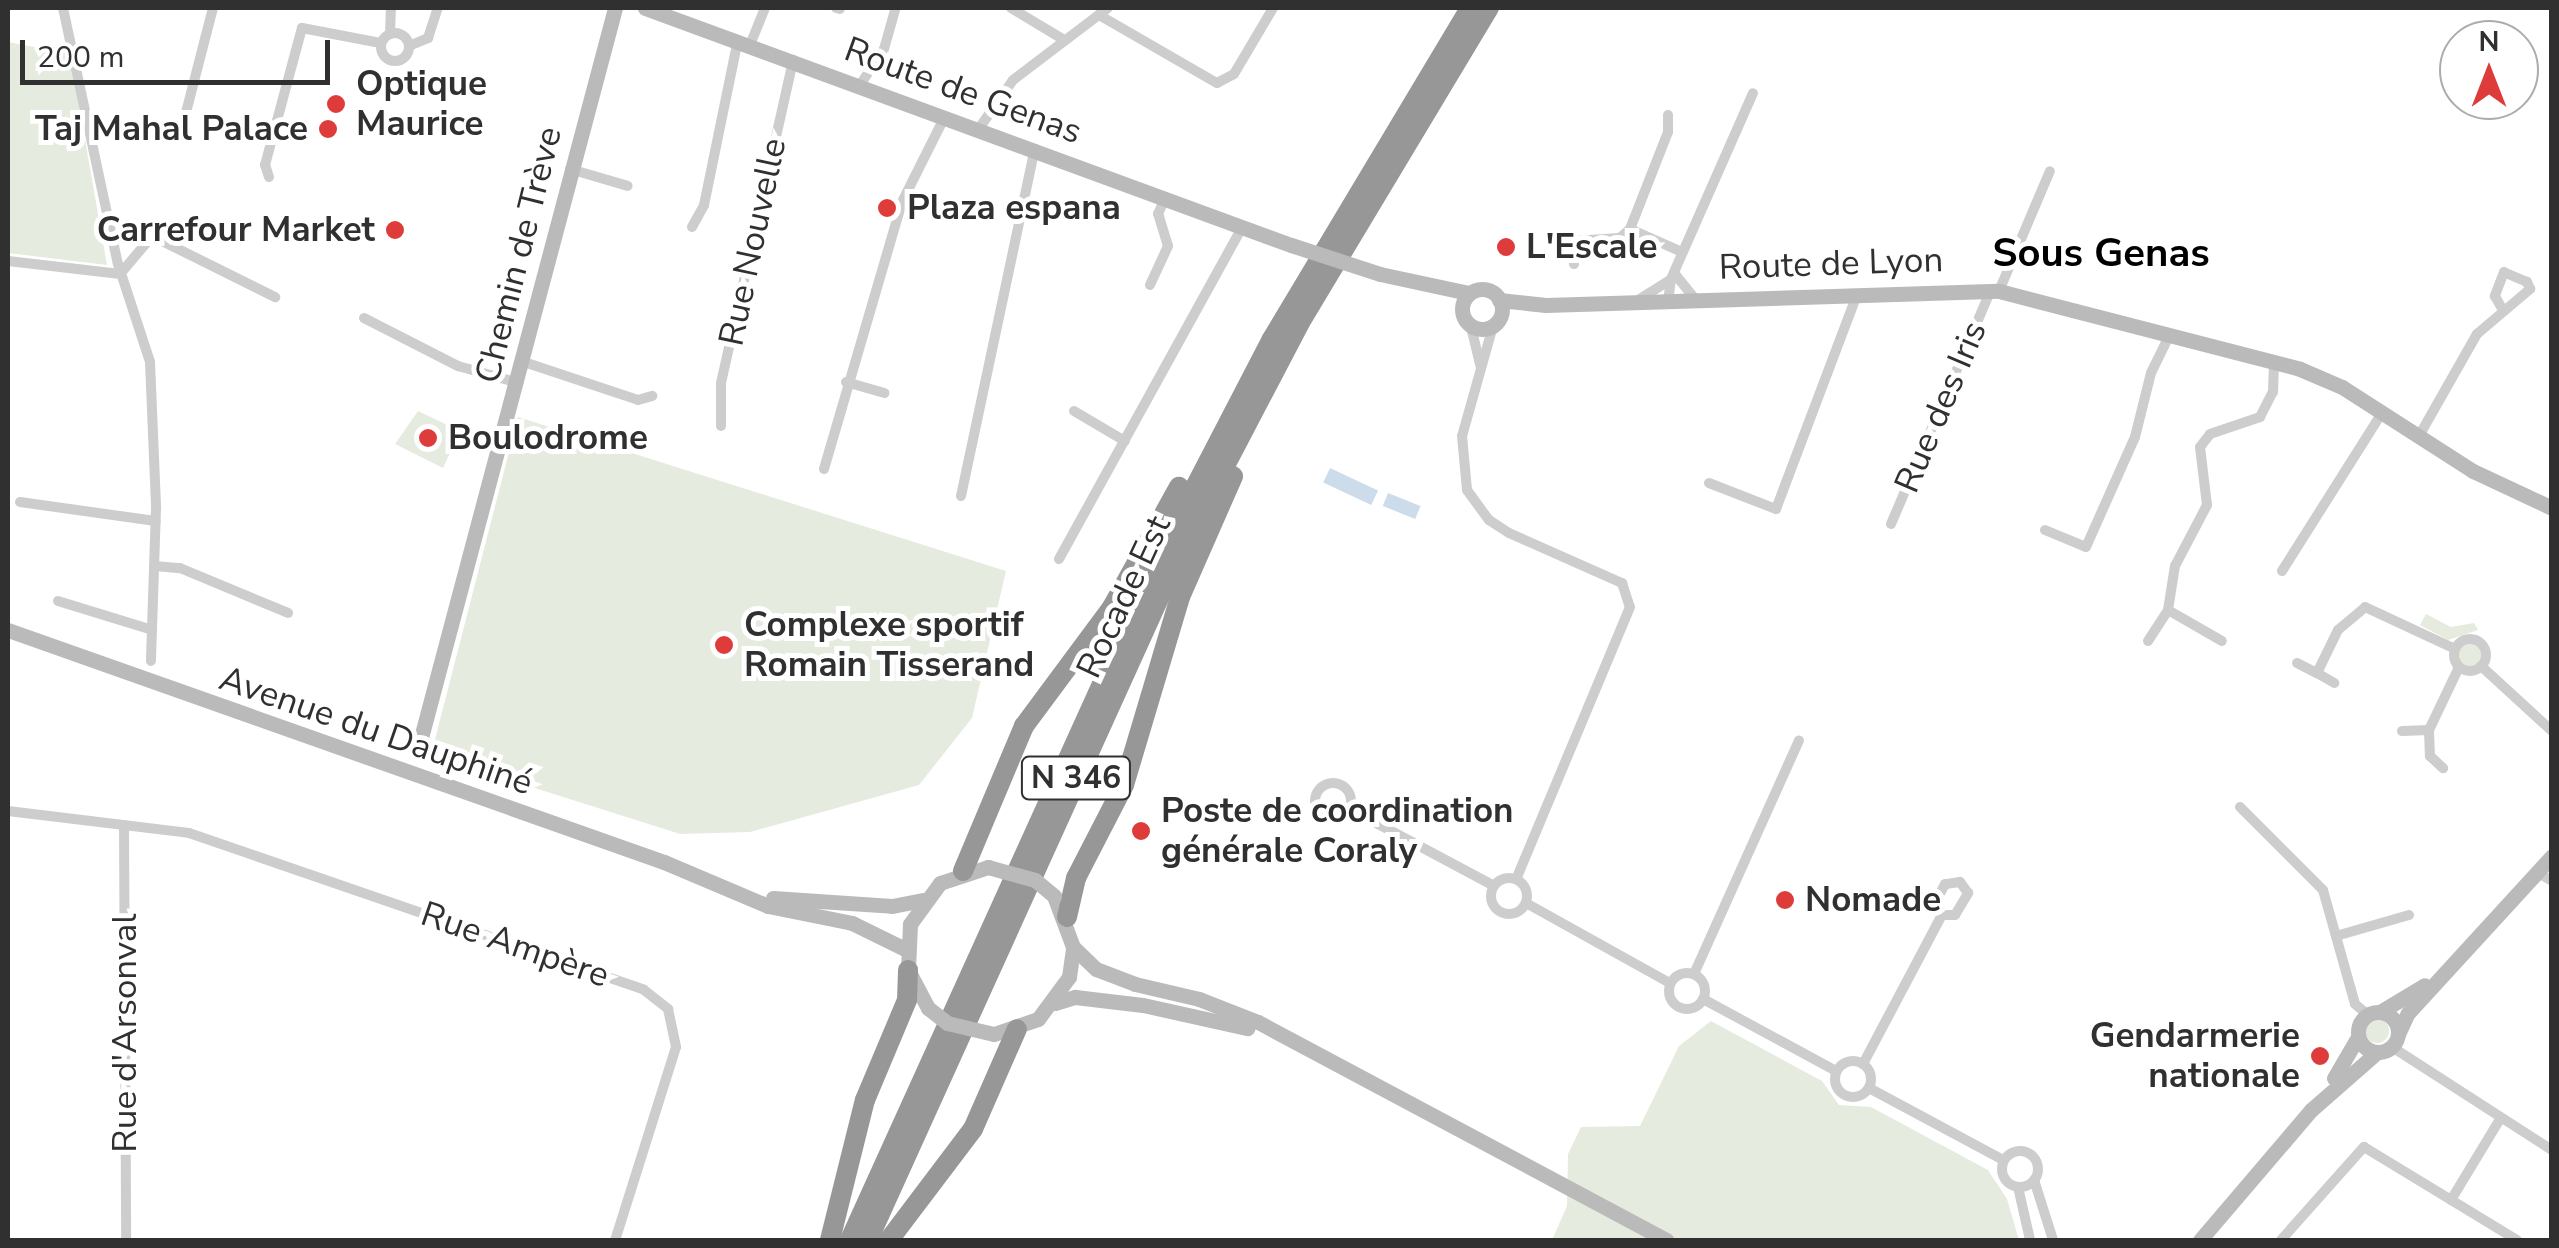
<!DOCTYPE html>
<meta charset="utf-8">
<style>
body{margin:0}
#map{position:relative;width:2559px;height:1248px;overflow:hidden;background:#fff;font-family:"Nunito Sans",sans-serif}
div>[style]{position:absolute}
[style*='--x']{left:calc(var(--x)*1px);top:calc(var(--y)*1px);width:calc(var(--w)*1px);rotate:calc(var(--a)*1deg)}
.green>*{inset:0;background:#e5ecdf}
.round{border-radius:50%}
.water>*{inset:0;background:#ccdceb;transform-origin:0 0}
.street>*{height:10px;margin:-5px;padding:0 5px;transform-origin:5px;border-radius:5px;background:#cdcdcd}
.street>.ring{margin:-5px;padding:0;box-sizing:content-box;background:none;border:10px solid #cdcdcd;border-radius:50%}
.secondary>*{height:15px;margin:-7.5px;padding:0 7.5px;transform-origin:7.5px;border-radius:7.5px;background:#bababa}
.secondary>.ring{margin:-7.5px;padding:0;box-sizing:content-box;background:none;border:15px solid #bababa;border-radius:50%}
.highway>*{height:20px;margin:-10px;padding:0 10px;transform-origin:10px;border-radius:10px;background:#979797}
.secondary-bridge>*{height:15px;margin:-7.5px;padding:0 7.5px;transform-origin:7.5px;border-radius:7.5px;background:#bababa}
.dots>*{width:28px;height:28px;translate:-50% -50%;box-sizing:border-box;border:5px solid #fff;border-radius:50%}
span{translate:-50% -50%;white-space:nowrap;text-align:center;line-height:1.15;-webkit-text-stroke:10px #fff;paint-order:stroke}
.shield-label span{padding:2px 8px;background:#fff;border:2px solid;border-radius:8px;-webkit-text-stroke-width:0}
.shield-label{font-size:32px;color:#303030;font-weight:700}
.poi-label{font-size:35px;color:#303030;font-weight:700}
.left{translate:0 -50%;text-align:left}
.right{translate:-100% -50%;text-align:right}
.street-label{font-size:35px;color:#303030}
.quarter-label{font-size:40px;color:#000;font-weight:700}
.frame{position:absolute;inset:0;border:10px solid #303030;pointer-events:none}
.north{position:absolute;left:2439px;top:20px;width:100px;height:100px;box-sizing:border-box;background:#fff;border:2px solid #acacac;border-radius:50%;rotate:0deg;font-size:28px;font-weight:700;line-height:40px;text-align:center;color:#303030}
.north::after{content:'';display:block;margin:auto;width:35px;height:45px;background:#de3c3b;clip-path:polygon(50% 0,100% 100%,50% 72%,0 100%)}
.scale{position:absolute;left:20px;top:40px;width:310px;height:45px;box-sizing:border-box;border:5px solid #303030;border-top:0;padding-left:12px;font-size:30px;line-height:35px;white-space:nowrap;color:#303030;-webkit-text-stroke:8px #fff;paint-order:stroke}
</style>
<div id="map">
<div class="green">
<i style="clip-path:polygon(8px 42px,70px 54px,107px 265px,8px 253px)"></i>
<i style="clip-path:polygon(418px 411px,460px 431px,443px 468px,395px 444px)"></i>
<i style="clip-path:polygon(518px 417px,1006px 571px,972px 718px,919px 785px,750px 832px,680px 834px,431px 755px)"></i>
<i style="clip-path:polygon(2426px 614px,2451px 627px,2474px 623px,2478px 630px,2448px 640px,2420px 625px)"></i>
<i class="round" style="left:2457px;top:643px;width:24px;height:24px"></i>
<i class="round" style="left:2365px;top:1019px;width:24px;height:24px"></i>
<i style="clip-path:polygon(1711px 1021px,1822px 1081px,1839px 1105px,1871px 1107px,1988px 1170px,2007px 1199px,2019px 1240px,1552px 1240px,1567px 1206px,1568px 1154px,1581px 1127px,1640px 1126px,1679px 1046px)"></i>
</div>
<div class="water">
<i style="left:1330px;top:468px;width:53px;height:16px;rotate:25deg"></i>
<i style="left:1388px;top:493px;width:35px;height:14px;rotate:22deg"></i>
</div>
<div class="street">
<i style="--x:63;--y:8;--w:262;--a:77.9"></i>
<i style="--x:118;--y:264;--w:103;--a:71.9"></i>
<i style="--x:150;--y:362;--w:146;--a:87.6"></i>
<i style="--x:156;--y:508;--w:153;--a:91.9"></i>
<i style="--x:836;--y:8;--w:4;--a:14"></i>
<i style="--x:1011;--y:8;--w:58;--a:31"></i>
<i style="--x:1099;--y:15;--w:136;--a:30"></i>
<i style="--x:1217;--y:83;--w:19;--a:-28"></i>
<i style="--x:1234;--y:74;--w:77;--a:-59.4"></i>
<i class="ring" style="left:381px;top:33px;width:18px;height:18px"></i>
<i style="--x:390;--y:34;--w:26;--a:-88"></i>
<i style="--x:750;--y:45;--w:40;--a:-68"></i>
<i style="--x:409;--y:46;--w:21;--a:-23"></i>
<i style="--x:428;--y:38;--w:32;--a:-72"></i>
<i style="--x:860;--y:85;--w:43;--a:-56.3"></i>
<i style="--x:884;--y:49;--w:41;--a:-74.2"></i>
<i style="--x:1668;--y:115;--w:17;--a:90"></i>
<i style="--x:1668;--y:132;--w:104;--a:111.4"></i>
<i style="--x:1630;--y:229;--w:57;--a:23.9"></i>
<i style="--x:183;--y:124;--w:120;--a:-75.5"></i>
<i style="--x:980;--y:127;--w:57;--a:-54.9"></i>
<i style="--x:1013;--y:80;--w:119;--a:-37.2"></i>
<i style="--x:570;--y:169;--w:60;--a:16.3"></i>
<i style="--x:269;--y:177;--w:13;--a:-108"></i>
<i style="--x:265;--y:165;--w:142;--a:-74.9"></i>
<i style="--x:302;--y:28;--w:80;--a:10.8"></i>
<i style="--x:692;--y:227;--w:25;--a:-61"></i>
<i style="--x:704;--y:205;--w:168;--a:-78.4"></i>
<i style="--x:8;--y:261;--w:113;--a:6.6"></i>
<i style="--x:1574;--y:264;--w:23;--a:-92"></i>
<i style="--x:1573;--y:241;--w:47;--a:-3.7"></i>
<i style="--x:1620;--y:238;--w:13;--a:-42"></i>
<i style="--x:1674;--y:273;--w:35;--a:51"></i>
<i style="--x:120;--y:274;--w:43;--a:-49.7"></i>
<i style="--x:148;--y:241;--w:10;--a:-11"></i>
<i style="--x:158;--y:239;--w:131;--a:26.4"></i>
<i style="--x:1150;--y:285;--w:43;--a:-65.2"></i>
<i style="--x:1168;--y:246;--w:34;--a:-107"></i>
<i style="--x:1158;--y:214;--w:17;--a:-66"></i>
<i style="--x:1999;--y:291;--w:130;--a:-67"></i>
<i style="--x:1668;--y:301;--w:22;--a:-82"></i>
<i style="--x:1671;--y:279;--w:203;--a:-66.2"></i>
<i style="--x:1635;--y:302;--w:41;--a:-32.2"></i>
<i style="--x:364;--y:318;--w:106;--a:27.1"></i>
<i style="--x:458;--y:366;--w:63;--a:15.6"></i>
<i style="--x:1493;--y:326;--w:114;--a:105.7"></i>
<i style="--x:1462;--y:436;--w:54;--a:84.7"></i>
<i style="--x:1467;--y:490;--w:37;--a:54"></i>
<i style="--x:1489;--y:520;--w:24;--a:33"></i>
<i style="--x:1509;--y:533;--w:124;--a:23.9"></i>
<i style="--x:1622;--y:583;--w:25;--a:72"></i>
<i style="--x:1630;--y:607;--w:295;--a:112.7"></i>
<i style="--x:1471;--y:327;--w:42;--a:76.3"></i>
<i style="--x:524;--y:362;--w:120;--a:18.4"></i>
<i style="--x:638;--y:400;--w:15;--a:-16"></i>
<i style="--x:846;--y:382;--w:40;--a:16"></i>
<i style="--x:1074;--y:411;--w:59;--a:30.5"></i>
<i style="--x:721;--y:426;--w:43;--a:-90"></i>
<i style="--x:721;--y:383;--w:331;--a:-77.4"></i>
<i style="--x:2419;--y:436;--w:117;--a:-60.4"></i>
<i style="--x:2477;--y:334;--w:70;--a:-40.3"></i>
<i style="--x:2530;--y:289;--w:8;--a:-113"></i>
<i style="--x:2527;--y:282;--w:25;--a:-157"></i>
<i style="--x:2504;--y:272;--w:26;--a:111"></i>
<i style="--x:2495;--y:296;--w:13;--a:61"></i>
<i style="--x:824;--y:469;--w:278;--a:-73.7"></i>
<i style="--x:902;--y:202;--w:96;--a:-63.4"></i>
<i style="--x:1709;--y:483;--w:72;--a:21.2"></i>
<i style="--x:1776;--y:509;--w:229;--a:-69.3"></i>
<i style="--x:961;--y:496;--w:355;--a:-78"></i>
<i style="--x:20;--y:502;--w:137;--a:8"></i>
<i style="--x:1891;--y:524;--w:254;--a:-66.9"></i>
<i style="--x:2045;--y:530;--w:44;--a:22.5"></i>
<i style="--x:2086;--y:547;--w:120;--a:-66"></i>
<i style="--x:2135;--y:437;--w:66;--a:-76"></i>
<i style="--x:2151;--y:373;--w:43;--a:-64"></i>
<i style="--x:1059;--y:559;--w:379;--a:-61.1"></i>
<i style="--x:155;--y:566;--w:25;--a:5"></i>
<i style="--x:180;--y:568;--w:117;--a:22.6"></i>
<i style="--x:2282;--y:571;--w:187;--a:-57.7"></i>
<i style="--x:58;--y:601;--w:98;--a:17.1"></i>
<i style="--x:2168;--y:610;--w:62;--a:29.9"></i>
<i class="ring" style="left:2454px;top:639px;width:22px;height:22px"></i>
<i style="--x:2148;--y:641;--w:37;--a:-57"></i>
<i style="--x:2168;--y:610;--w:45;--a:-81"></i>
<i style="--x:2175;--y:566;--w:69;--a:-62.3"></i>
<i style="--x:2207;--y:505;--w:58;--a:-96.9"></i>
<i style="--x:2200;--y:447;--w:16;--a:-52"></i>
<i style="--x:2210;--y:434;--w:53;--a:-18.8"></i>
<i style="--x:2260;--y:417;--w:28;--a:-63"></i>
<i style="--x:2273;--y:392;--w:32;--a:-88"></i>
<i style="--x:2297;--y:663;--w:22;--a:27"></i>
<i style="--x:2317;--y:673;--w:48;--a:-64"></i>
<i style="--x:2338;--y:630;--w:35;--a:-40"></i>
<i style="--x:2365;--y:607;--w:99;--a:25"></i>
<i style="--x:2481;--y:666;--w:96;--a:42.5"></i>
<i style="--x:2317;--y:673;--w:20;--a:30"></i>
<i style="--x:2429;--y:730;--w:26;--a:88"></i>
<i style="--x:2430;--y:756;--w:18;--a:43"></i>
<i style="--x:2402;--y:731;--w:27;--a:-2"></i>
<i style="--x:2429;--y:730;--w:70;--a:-64.5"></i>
<i class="ring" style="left:1315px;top:783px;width:26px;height:26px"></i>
<i style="--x:2240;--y:807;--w:117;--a:45"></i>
<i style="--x:2323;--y:890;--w:118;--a:74.3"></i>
<i style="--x:2355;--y:1004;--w:17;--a:40"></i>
<i style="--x:1350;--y:809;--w:163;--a:28.1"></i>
<i style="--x:8;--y:811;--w:182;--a:6.9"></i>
<i style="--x:189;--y:833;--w:481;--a:19"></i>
<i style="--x:644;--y:990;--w:31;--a:38"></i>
<i style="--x:668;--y:1009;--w:39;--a:78"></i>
<i style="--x:676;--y:1047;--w:202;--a:107.5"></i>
<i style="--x:124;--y:825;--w:415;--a:89.7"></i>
<i style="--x:2540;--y:874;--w:14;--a:30"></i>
<i class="ring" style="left:1491px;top:878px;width:26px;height:26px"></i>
<i style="--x:1526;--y:903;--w:165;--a:29.1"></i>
<i style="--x:2336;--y:936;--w:76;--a:-16"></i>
<i class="ring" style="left:1669px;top:973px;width:26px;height:26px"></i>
<i style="--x:1694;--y:974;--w:256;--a:-65.8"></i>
<i style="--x:1703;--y:999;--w:151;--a:28.4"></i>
<i style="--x:2392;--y:1047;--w:190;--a:32.8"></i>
<i class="ring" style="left:1835px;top:1061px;width:26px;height:26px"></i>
<i style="--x:1863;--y:1064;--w:169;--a:-62.1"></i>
<i style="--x:1942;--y:915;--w:13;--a:0"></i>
<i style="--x:1955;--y:915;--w:26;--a:-59"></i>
<i style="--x:1968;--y:893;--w:14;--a:-126"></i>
<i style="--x:1960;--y:882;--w:15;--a:172"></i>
<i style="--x:1945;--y:884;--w:22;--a:117"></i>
<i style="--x:1935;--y:904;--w:13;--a:58"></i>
<i style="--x:1869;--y:1088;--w:152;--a:28.2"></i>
<i class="ring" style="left:2002px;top:1151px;width:26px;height:26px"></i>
<i style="--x:2034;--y:1180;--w:63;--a:72.4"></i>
<i style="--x:2018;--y:1187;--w:54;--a:77.2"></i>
<i style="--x:2451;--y:1200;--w:95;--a:-58.8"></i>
<i style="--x:2281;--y:1240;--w:125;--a:-48.3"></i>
<i style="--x:2364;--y:1147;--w:179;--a:31.3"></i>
</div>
<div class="secondary">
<i style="--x:645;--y:8;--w:688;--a:20.15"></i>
<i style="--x:1380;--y:274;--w:91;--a:12.1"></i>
<i class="ring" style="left:1462px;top:289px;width:25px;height:25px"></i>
<i style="--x:1499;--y:300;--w:47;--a:6.1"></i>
<i style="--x:1546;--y:305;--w:453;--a:-1.8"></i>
<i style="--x:1999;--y:291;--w:311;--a:14.5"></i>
<i style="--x:2300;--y:369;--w:46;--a:23.2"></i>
<i style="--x:2342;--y:387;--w:156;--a:32.7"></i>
<i style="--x:2473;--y:471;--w:87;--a:25.1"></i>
<i style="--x:8;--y:630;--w:696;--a:19.48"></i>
<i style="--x:664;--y:862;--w:113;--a:22.9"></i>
<i style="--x:768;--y:906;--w:86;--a:11.4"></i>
<i style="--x:852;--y:923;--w:59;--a:26.1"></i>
<i style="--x:418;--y:749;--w:767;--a:-75.11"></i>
<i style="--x:773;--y:898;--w:119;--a:3.8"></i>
<i style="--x:892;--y:906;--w:31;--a:-11"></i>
<i style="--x:1073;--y:947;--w:32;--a:44"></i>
<i style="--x:1096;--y:969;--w:42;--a:21"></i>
<i style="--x:1135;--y:984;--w:66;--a:13.2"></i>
<i style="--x:1199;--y:999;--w:63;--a:21.3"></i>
<i style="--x:1258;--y:1022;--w:463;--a:28.1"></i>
<i style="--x:1055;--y:1003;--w:21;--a:-17"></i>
<i style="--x:1075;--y:997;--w:68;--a:6.7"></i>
<i style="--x:1143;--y:1005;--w:107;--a:12.5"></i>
<i style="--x:928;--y:1008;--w:43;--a:-117.8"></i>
<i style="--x:908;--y:970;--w:46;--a:-87.5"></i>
<i style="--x:910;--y:924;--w:51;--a:-53.8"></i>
<i style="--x:940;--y:883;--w:51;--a:-18.4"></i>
<i class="ring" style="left:2358px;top:1012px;width:25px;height:25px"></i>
<i style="--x:2380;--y:1012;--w:52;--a:-31"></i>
<i style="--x:994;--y:1034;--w:46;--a:-18.8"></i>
<i style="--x:1038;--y:1019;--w:52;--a:-53.6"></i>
<i style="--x:1069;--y:977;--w:30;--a:-82"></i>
<i style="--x:1073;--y:947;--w:54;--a:-110.4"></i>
<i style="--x:2398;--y:1034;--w:23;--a:-65"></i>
<i style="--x:2408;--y:1013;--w:213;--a:-47.5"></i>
<i style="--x:2334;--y:1078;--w:48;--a:-59.7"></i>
<i style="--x:2200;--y:1240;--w:171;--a:-49.5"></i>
<i style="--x:2311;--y:1110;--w:86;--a:-41.2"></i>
</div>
<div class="highway">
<i style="--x:963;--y:871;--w:157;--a:-67.2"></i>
<i style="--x:1024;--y:726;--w:146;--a:-53.4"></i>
<i style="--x:1111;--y:609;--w:140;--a:-60.9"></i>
<i style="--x:1067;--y:917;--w:40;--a:-77"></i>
<i style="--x:1076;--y:878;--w:105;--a:-62.7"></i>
<i style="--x:1124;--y:785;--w:196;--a:-73.4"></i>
<i style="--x:1180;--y:597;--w:132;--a:-66.3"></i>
<i style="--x:830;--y:1240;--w:144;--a:-76"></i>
<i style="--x:865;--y:1100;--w:108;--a:-67.2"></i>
<i style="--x:907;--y:1000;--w:30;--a:-88"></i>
<i style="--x:850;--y:1240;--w:761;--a:-65.62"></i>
<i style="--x:1164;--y:547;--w:234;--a:-62.6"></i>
<i style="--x:1272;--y:339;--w:386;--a:-59.1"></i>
<i style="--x:868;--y:1240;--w:755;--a:-65.61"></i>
<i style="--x:1180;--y:552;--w:257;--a:-62.4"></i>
<i style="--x:1299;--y:324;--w:369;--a:-59"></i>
<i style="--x:889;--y:1240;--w:139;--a:-52.9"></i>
<i style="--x:973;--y:1129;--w:109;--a:-66.3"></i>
</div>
<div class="secondary-bridge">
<i style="--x:1291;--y:245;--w:94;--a:18"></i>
<i style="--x:988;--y:867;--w:49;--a:15.5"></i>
<i style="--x:1035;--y:880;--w:25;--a:40"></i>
<i style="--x:928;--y:1008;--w:24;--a:38"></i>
<i style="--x:947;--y:1023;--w:48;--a:13.2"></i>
</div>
<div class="dots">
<i style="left:336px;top:104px;background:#de3c3b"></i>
<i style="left:328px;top:129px;background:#de3c3b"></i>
<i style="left:887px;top:208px;background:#de3c3b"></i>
<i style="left:395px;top:230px;background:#de3c3b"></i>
<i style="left:1506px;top:247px;background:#de3c3b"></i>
<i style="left:428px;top:438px;background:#de3c3b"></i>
<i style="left:724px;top:645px;background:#de3c3b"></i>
<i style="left:1141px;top:831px;background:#de3c3b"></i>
<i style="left:1785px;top:900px;background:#de3c3b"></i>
<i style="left:2320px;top:1056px;background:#de3c3b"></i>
</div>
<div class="shield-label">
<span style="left:1076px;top:778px">N 346</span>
</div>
<div class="poi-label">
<span class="left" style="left:356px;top:104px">Optique<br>Maurice</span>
<span class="right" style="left:308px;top:129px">Taj Mahal Palace</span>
<span class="left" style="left:907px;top:208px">Plaza espana</span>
<span class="right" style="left:375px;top:230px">Carrefour Market</span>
<span class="left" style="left:1526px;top:247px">L'Escale</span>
<span class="left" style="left:448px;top:438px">Boulodrome</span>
<span class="left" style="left:744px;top:645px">Complexe sportif<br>Romain Tisserand</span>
<span class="left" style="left:1161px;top:831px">Poste de coordination<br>générale Coraly</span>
<span class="left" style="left:1805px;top:900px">Nomade</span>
<span class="right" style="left:2300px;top:1056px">Gendarmerie<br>nationale</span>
</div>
<div class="street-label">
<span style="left:963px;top:91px;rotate:20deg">Route de Genas</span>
<span style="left:753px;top:242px;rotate:-78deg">Rue Nouvelle</span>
<span style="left:519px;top:255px;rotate:-76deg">Chemin de Trève</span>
<span style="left:1831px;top:264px;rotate:-2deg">Route de Lyon</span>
<span style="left:1941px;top:407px;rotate:-67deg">Rue des Iris</span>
<span style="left:1124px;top:597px;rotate:-65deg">Rocade Est</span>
<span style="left:376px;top:731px;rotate:19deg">Avenue du Dauphiné</span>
<span style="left:515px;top:945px;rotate:19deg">Rue Ampère</span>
<span style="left:125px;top:1033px;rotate:-90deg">Rue d'Arsonval</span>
</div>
<div class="quarter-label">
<span style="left:2101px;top:253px">Sous Genas</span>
</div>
<div class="frame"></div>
<div class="north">N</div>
<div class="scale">200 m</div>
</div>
